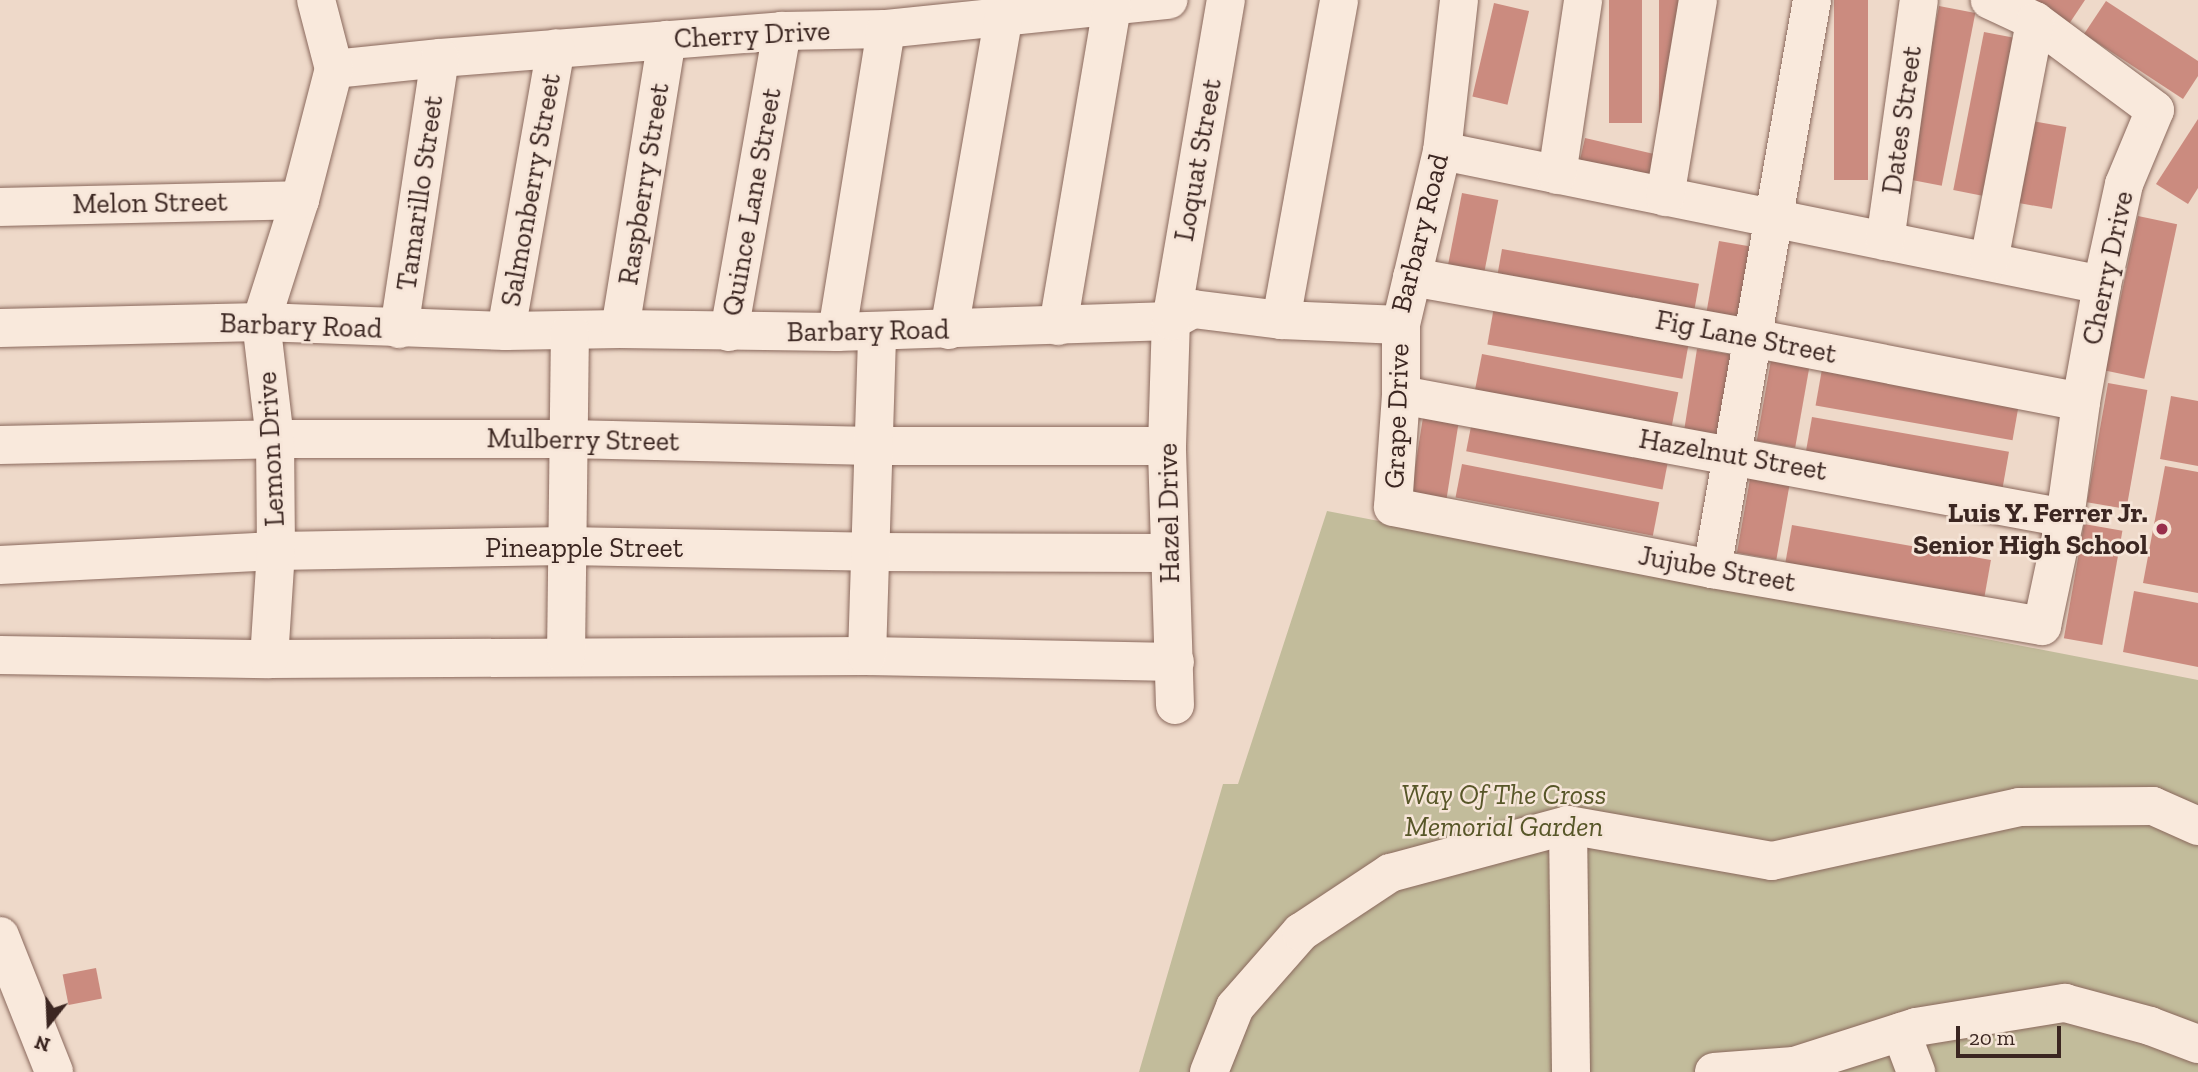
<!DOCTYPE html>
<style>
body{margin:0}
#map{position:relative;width:2198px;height:1072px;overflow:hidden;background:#eed9c9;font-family:"Zilla Slab",serif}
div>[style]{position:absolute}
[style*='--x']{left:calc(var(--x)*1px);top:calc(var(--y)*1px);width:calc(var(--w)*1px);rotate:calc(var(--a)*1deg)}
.cemetery>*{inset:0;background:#c2bc9b}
.building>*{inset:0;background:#cb8b7f;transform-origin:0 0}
.roads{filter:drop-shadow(0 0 2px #8a695d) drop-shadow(0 0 2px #8a695d)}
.minor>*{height:38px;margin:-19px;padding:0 19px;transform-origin:19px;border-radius:19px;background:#f9e9dc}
.dots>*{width:19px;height:19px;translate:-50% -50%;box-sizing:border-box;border:4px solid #f6e5d8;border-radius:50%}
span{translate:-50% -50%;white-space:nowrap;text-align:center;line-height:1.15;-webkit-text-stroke:5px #f6e5d8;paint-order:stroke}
.street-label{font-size:28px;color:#3b2621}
.poi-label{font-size:28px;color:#3b2621;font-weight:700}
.right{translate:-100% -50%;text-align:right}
.park-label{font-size:28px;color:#575628;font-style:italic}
.north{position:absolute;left:14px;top:988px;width:70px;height:70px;-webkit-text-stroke:5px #f6e5d8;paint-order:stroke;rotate:198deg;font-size:19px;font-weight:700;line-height:28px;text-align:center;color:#3b2621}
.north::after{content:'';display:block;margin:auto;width:24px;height:32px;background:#3b2621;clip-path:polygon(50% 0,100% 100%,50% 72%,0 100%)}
.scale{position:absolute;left:1956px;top:1026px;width:105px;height:32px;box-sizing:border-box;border:4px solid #3b2621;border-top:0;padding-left:9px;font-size:21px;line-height:24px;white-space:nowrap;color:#3b2621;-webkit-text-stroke:5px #f6e5d8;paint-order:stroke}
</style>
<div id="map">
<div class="cemetery">
<i style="clip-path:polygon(1327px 511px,2198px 680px,2198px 1072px,1139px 1072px,1223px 784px,1238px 784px)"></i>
</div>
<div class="building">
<i style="left:1609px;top:0;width:33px;height:123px"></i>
<i style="left:1659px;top:0;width:37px;height:131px"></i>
<i style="left:1834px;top:0;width:34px;height:180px"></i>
<i style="clip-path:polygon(2035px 0,2085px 0,2069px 24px)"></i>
<i style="clip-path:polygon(2106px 1px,2198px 61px,2198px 76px,2183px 99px,2084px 34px)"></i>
<i style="left:1494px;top:3px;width:36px;height:96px;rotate:13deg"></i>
<i style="left:1939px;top:6px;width:37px;height:176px;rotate:11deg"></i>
<i style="left:1984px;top:32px;width:36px;height:161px;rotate:11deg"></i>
<i style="clip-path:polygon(2198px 119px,2198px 188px,2188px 204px,2156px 184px)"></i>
<i style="left:2026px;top:120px;width:41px;height:83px;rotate:10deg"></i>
<i style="left:1585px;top:138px;width:82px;height:40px;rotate:13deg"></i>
<i style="left:1462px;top:193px;width:37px;height:84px;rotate:11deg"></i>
<i style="left:2138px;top:216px;width:40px;height:158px;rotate:12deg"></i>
<i style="left:1719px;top:241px;width:35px;height:83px;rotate:10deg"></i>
<i style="left:1502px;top:249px;width:200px;height:39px;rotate:10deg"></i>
<i style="left:1494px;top:307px;width:198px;height:38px;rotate:10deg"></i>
<i style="left:1697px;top:349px;width:37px;height:82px;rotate:9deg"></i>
<i style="left:1482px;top:354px;width:200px;height:38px;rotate:11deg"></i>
<i style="left:1771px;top:360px;width:39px;height:82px;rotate:10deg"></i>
<i style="left:1822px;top:369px;width:200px;height:37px;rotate:10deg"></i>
<i style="left:2108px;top:383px;width:40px;height:121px;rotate:10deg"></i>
<i style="clip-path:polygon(2171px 396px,2198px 401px,2198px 466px,2160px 459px)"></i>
<i style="left:1424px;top:411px;width:36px;height:83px;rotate:9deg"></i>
<i style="left:1474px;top:411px;width:200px;height:41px;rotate:11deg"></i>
<i style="left:1812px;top:417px;width:200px;height:36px;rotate:10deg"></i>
<i style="left:1462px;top:464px;width:201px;height:34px;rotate:11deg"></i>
<i style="clip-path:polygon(2165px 466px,2198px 472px,2198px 593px,2143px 583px)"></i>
<i style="left:1751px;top:473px;width:40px;height:81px;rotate:10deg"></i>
<i style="left:2084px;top:524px;width:39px;height:116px;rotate:10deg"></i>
<i style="left:1792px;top:525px;width:202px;height:39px;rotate:10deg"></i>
<i style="clip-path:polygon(2134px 591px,2198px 603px,2198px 667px,2123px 652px)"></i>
<i style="left:96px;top:968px;width:31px;height:34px;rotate:79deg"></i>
</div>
<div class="roads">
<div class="minor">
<i style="--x:1459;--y:0;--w:152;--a:96.4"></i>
<i style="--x:1442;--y:151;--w:179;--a:103.3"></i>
<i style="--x:1401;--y:325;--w:70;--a:90"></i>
<i style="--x:1401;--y:395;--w:112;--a:94.1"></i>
<i style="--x:1393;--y:507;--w:325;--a:11"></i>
<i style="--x:1712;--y:569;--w:335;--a:9.8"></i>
<i style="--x:2042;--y:626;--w:110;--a:-78"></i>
<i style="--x:2065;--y:518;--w:117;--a:-82.1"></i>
<i style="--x:2081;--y:402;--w:119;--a:-79.8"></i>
<i style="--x:2102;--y:285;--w:103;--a:-77.7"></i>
<i style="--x:2124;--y:184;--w:80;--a:-67.3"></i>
<i style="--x:2155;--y:110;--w:149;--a:-143.4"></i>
<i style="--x:2035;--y:21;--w:50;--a:-155"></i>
<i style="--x:334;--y:69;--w:107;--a:-5.9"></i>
<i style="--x:440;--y:58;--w:343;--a:-4.5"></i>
<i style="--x:782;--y:31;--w:104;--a:-1.1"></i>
<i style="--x:886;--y:29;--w:284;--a:-5.9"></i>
<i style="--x:1442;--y:151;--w:673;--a:11.48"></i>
<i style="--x:1557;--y:175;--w:177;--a:-81.5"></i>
<i style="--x:1665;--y:197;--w:200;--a:-80.5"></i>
<i style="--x:0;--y:207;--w:300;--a:-1.3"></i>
<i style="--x:1885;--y:241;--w:243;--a:-82"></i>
<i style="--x:1989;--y:261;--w:244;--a:-79.1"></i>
<i style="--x:1412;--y:277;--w:345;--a:10.2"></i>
<i style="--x:1752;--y:338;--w:335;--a:11"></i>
<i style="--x:1281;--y:320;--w:325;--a:-79.7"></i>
<i style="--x:1058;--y:326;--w:323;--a:-80.4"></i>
<i style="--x:0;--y:328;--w:261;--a:-1.3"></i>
<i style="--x:261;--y:322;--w:245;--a:2.1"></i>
<i style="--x:506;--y:331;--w:114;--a:-1"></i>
<i style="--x:620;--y:329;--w:217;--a:0.8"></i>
<i style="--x:837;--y:332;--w:334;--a:-1.9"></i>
<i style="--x:1171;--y:321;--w:25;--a:-29"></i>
<i style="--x:1193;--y:309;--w:89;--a:7.1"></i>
<i style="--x:1281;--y:320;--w:120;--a:2.4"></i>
<i style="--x:399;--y:329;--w:274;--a:-81.4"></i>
<i style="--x:620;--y:329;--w:293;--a:-80.8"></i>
<i style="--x:949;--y:330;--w:316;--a:-80.1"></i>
<i style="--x:506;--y:331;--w:287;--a:-80"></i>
<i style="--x:729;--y:332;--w:306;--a:-80"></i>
<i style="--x:837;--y:332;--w:307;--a:-80.8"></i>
<i style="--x:1401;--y:395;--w:675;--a:10.49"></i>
<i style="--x:0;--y:445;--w:275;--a:-1.2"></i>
<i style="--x:275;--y:439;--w:293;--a:0"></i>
<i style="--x:568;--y:439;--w:305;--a:1.3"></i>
<i style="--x:873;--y:446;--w:294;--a:0"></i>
<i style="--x:0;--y:565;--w:276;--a:-2.9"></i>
<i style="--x:276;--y:551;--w:290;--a:-1"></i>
<i style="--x:566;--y:546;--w:304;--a:1.1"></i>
<i style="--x:870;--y:552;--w:299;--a:0.2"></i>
<i style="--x:1712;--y:569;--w:578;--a:-80.03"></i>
<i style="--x:0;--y:655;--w:269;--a:0.9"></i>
<i style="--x:269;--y:659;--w:598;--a:-0.29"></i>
<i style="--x:867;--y:656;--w:308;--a:1.1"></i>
<i style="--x:566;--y:656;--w:325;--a:-89.3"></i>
<i style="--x:867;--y:656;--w:325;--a:-88.2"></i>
<i style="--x:269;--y:659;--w:108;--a:-86.3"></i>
<i style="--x:276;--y:551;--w:112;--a:-90.5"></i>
<i style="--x:275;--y:439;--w:118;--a:-96.8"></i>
<i style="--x:261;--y:322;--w:128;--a:-72.3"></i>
<i style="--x:300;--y:200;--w:135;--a:-75.5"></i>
<i style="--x:334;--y:69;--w:71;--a:-104.6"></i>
<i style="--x:1175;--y:705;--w:259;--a:-91.8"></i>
<i style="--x:1167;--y:446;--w:125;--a:-88.2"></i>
<i style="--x:1171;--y:321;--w:326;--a:-80.3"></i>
<i style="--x:1568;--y:825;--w:247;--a:89.3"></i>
<i style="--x:0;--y:936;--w:146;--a:68.3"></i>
<i style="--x:1901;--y:1032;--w:43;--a:69.4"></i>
<i style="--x:1209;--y:1072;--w:70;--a:-68.2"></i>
<i style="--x:1235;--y:1007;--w:100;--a:-48.7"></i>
<i style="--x:1301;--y:932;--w:107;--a:-33.5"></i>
<i style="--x:1390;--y:873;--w:184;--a:-15.1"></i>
<i style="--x:1568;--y:825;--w:207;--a:10"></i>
<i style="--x:1772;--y:861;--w:253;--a:-12.3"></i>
<i style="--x:2019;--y:807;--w:134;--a:-0.4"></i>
<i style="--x:2153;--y:806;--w:49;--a:24"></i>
<i style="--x:1714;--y:1072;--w:80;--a:-4.3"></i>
<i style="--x:1794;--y:1066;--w:128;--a:-17.7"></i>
<i style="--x:1916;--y:1027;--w:151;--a:-9.2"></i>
<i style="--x:2065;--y:1003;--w:88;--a:15.1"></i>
<i style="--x:2150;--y:1026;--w:51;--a:20.6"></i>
</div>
</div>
<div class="dots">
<i style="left:2162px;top:529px;background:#982e4b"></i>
</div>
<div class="street-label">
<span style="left:752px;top:35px;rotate:-3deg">Cherry Drive</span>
<span style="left:1902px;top:120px;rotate:-82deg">Dates Street</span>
<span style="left:1198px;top:160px;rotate:-80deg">Loquat Street</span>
<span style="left:644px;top:184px;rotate:-81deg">Raspberry Street</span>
<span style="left:531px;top:190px;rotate:-80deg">Salmonberry Street</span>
<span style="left:420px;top:193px;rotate:-82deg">Tamarillo Street</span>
<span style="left:752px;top:202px;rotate:-80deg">Quince Lane Street</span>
<span style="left:150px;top:203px;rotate:-1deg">Melon Street</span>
<span style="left:1420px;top:233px;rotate:-76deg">Barbary Road</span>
<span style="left:2108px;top:268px;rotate:-78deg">Cherry Drive</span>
<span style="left:301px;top:326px;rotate:2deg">Barbary Road</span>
<span style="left:868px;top:331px;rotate:-1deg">Barbary Road</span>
<span style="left:1746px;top:337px;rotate:11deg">Fig Lane Street</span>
<span style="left:1397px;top:416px;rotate:-88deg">Grape Drive</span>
<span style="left:583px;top:440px;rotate:1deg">Mulberry Street</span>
<span style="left:271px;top:449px;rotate:-93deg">Lemon Drive</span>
<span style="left:1733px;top:455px;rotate:10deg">Hazelnut Street</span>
<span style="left:1169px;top:513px;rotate:-91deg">Hazel Drive</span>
<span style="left:584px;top:548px">Pineapple Street</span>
<span style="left:1717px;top:569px;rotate:10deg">Jujube Street</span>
</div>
<div class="poi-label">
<span class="right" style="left:2148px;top:529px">Luis Y. Ferrer Jr.<br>Senior High School</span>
</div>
<div class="park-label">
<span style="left:1504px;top:811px">Way Of The Cross<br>Memorial Garden</span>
</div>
<div class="north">N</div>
<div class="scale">20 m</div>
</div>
